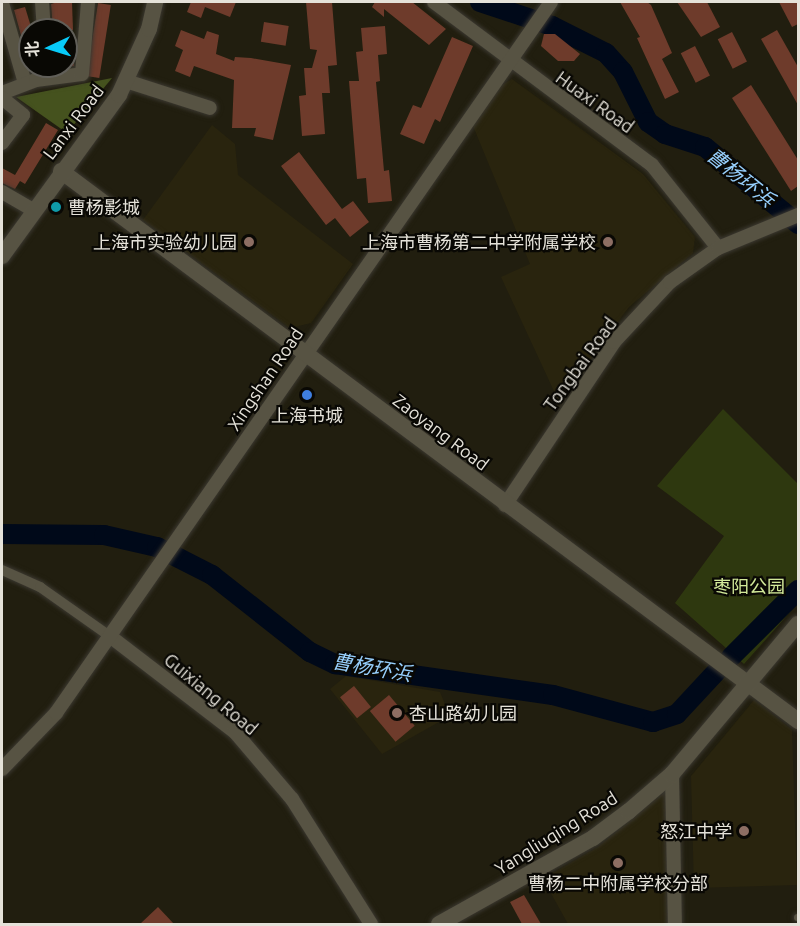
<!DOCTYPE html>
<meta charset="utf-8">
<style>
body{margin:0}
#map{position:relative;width:800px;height:926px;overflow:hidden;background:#211e0f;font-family:Ubuntu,"Noto Sans SC",sans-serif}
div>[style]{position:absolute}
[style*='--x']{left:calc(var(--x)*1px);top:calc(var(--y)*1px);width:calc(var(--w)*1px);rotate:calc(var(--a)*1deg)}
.built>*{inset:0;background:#29240e}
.green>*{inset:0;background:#2e380f}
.forest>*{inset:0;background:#45521e}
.river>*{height:20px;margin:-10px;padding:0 10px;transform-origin:10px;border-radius:10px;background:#000919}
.building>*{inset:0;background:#6e3b2b;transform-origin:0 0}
.roads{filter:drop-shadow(0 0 2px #3b3830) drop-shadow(0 0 2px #3b3830)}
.service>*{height:7px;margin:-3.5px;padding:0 3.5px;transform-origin:3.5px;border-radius:3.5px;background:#575343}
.pedestrian>*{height:10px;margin:-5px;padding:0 5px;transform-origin:5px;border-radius:5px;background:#575343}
.minor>*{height:14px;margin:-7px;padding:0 7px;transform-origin:7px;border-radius:7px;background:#575343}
.tertiary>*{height:16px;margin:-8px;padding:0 8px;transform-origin:8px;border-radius:8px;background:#575343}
.dots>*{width:16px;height:16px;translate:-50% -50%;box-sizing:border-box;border:3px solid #090804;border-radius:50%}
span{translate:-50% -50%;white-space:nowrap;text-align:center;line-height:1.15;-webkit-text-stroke:4.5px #090804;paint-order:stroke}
.street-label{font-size:18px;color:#e5e2d9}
.poi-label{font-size:18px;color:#e5e2d9}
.left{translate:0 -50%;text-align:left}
.right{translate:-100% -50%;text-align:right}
.park-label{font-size:18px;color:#d2e999}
.water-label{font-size:20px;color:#96cefb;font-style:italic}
.frame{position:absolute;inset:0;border:3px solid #e5e2d9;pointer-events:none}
.north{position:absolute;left:18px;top:18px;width:60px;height:60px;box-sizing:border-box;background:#090804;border:2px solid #615f59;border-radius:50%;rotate:266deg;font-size:16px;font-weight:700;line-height:24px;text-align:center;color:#e5e2d9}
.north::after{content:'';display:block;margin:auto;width:21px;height:27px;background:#08cbf9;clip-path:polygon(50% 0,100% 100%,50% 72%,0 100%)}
</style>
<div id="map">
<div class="built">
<i style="clip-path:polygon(512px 79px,643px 174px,695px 237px,693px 253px,629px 307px,559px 402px,501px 277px,530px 264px,473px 126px,499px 87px)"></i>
<i style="clip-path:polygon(212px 125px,235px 144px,238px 175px,353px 264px,311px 323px,290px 328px,143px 220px)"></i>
<i style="clip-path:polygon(346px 676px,440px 692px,447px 709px,439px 722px,382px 754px,330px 689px)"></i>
<i style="clip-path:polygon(754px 700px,792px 730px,797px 885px,694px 888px,691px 776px)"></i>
<i style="clip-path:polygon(665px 792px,667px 924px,568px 924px,543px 879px,598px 847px)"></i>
</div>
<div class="green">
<i style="clip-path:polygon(723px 409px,798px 484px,798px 603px,744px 664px,675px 603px,724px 536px,657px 486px)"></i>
</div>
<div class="forest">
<i style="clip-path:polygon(112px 78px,67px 133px,16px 97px)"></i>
</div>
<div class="river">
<i style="--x:480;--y:2;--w:76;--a:18.4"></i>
<i style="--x:552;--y:26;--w:60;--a:26.6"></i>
<i style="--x:606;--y:53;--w:25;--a:48"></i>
<i style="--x:623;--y:72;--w:56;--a:63.4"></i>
<i style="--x:648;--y:122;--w:21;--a:35"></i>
<i style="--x:665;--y:134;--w:42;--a:18"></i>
<i style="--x:705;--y:147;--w:121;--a:39.6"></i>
<i style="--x:2;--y:534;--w:102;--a:0.6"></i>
<i style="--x:104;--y:535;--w:54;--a:12.8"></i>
<i style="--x:157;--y:547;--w:62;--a:27"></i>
<i style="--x:212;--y:575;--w:125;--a:38.2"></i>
<i style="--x:310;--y:652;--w:28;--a:26"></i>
<i style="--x:335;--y:664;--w:220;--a:8.1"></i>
<i style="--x:553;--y:695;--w:104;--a:15.1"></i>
<i style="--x:653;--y:722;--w:25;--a:-18"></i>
<i style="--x:677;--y:714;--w:59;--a:-47.1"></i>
<i style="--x:731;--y:657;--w:95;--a:-45"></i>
</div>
<div class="building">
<i style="clip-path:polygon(57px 2px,72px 2px,73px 30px,53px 30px,51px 4px)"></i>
<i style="clip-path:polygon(191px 2px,236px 2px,230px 17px,205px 7px,201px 18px,187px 12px)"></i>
<i style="clip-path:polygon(306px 2px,332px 2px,337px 65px,328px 66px,330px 93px,322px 93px,325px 134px,302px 136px,299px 96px,306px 95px,304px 68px,312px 68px,317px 50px,310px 49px)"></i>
<i style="clip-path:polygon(375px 2px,412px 2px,446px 29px,429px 45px,384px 9px,384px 17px,372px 7px)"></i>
<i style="clip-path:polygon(620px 2px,647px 2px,651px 5px,672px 53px,662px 59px,679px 92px,665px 99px,637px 38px,640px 37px)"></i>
<i style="clip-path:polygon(677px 2px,707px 2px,720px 27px,701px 37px)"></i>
<i style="clip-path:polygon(779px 2px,798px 2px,798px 24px,792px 27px)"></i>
<i style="left:98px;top:3px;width:13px;height:74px;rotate:9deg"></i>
<i style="clip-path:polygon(25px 7px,32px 30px,30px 66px,44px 66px,43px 70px,31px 72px,14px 10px)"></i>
<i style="left:264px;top:22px;width:25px;height:20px;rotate:9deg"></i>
<i style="clip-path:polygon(385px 26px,387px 54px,378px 55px,380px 81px,376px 82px,384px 171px,389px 170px,392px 201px,368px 203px,366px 178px,357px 179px,349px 81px,359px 81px,356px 52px,363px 51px,361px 28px)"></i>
<i style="clip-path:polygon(181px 30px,204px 39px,207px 31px,219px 35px,216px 54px,234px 61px,235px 57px,251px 58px,291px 65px,273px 140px,254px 136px,256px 128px,232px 128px,234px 80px,194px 66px,190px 77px,175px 71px,183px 50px,175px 46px)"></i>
<i style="clip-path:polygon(777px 30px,798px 67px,798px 105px,761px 39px)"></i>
<i style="clip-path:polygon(66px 32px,73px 32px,74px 56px,74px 66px,66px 67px)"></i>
<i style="left:732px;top:32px;width:33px;height:16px;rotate:63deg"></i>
<i style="clip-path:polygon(544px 34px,555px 34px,580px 54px,574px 61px,558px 61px,541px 46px)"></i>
<i style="clip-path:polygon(452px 37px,473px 46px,440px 122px,435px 119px,424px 144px,400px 134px,413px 105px,421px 108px)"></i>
<i style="left:695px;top:46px;width:33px;height:16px;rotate:63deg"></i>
<i style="clip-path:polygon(751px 85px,798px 160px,798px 186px,791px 191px,732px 98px)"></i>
<i style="clip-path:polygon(46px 123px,58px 130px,25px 184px,20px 181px,15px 189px,2px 183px,2px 168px,15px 175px)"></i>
<i style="clip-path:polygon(299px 152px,342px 209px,353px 201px,369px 222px,350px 237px,335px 218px,326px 225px,281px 166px)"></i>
<i style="left:354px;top:686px;width:27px;height:18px;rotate:51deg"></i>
<i style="left:389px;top:695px;width:40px;height:25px;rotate:50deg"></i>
<i style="clip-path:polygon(524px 895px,541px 924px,522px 924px,510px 902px)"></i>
<i style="clip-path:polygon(158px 907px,174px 924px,140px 924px)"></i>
</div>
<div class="roads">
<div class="service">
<i style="--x:797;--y:917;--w:1;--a:0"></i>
</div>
<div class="pedestrian">
<i style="--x:2;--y:570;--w:42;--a:24.1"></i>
<i style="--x:40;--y:587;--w:87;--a:35.2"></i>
</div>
<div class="minor">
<i style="--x:42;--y:2;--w:28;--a:86"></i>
<i style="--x:434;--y:2;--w:272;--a:36.8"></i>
<i style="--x:652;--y:165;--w:106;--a:51.5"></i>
<i style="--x:2;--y:3;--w:83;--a:74"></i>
<i style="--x:126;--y:81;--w:88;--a:17.8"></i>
<i style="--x:2;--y:93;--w:36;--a:-21"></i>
<i style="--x:36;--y:80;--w:46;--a:-7.4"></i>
<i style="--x:82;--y:74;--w:72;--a:-85.2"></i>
<i style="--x:2;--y:98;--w:27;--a:39"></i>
<i style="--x:23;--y:115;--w:35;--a:127"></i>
<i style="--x:2;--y:192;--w:36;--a:30"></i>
<i style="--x:505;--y:505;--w:196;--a:-56.2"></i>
<i style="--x:614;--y:342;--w:82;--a:-47"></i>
<i style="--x:670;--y:282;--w:59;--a:-35.3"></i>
<i style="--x:718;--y:248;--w:87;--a:-22.4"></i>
<i style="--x:111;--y:637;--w:156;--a:37.5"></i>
<i style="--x:235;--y:732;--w:88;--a:49.6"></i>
<i style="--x:292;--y:799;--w:148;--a:57.7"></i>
<i style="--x:2;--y:769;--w:78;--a:-46"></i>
<i style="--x:56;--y:713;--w:866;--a:-55.15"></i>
<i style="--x:672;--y:774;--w:150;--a:88.9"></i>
</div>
<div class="tertiary">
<i style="--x:61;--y:171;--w:920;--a:36.73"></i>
<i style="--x:2;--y:256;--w:199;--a:-54"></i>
<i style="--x:119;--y:95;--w:72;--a:-65.6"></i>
<i style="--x:149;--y:29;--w:28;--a:-77"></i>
<i style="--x:439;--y:924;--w:176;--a:-29.2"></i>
<i style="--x:593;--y:838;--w:45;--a:-36.9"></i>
<i style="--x:629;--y:811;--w:57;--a:-40.7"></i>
<i style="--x:672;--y:774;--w:196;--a:-50"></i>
</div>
</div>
<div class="dots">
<i style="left:56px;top:207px;background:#0f9aa8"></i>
<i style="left:249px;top:242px;background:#8d6e63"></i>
<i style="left:608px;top:242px;background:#8d6e63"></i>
<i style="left:307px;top:395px;background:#3f7fe0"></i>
<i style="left:397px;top:713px;background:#8d6e63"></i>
<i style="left:744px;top:831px;background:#8d6e63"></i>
<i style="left:618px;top:863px;background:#8d6e63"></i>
</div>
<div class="street-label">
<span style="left:595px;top:102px;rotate:36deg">Huaxi Road</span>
<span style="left:73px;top:122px;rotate:-53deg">Lanxi Road</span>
<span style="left:580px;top:364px;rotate:-54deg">Tongbai Road</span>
<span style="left:265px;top:379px;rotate:-56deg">Xingshan Road</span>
<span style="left:441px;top:432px;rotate:37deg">Zaoyang Road</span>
<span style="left:211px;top:694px;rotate:40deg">Guixiang Road</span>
<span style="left:556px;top:833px;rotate:-32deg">Yangliuqing Road</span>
</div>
<div class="poi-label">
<span class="left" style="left:68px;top:207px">曹杨影城</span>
<span class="right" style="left:237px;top:242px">上海市实验幼儿园</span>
<span class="right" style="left:596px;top:242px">上海市曹杨第二中学附属学校</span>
<span style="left:307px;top:415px">上海书城</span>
<span class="left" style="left:409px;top:713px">杏山路幼儿园</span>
<span class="right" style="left:732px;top:831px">怒江中学</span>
<span style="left:618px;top:883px">曹杨二中附属学校分部</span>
</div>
<div class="park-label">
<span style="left:749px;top:586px">枣阳公园</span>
</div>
<div class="water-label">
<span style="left:741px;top:177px;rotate:39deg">曹杨环浜</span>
<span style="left:372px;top:667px;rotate:10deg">曹杨环浜</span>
</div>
<div class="frame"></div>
<div class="north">北</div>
</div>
